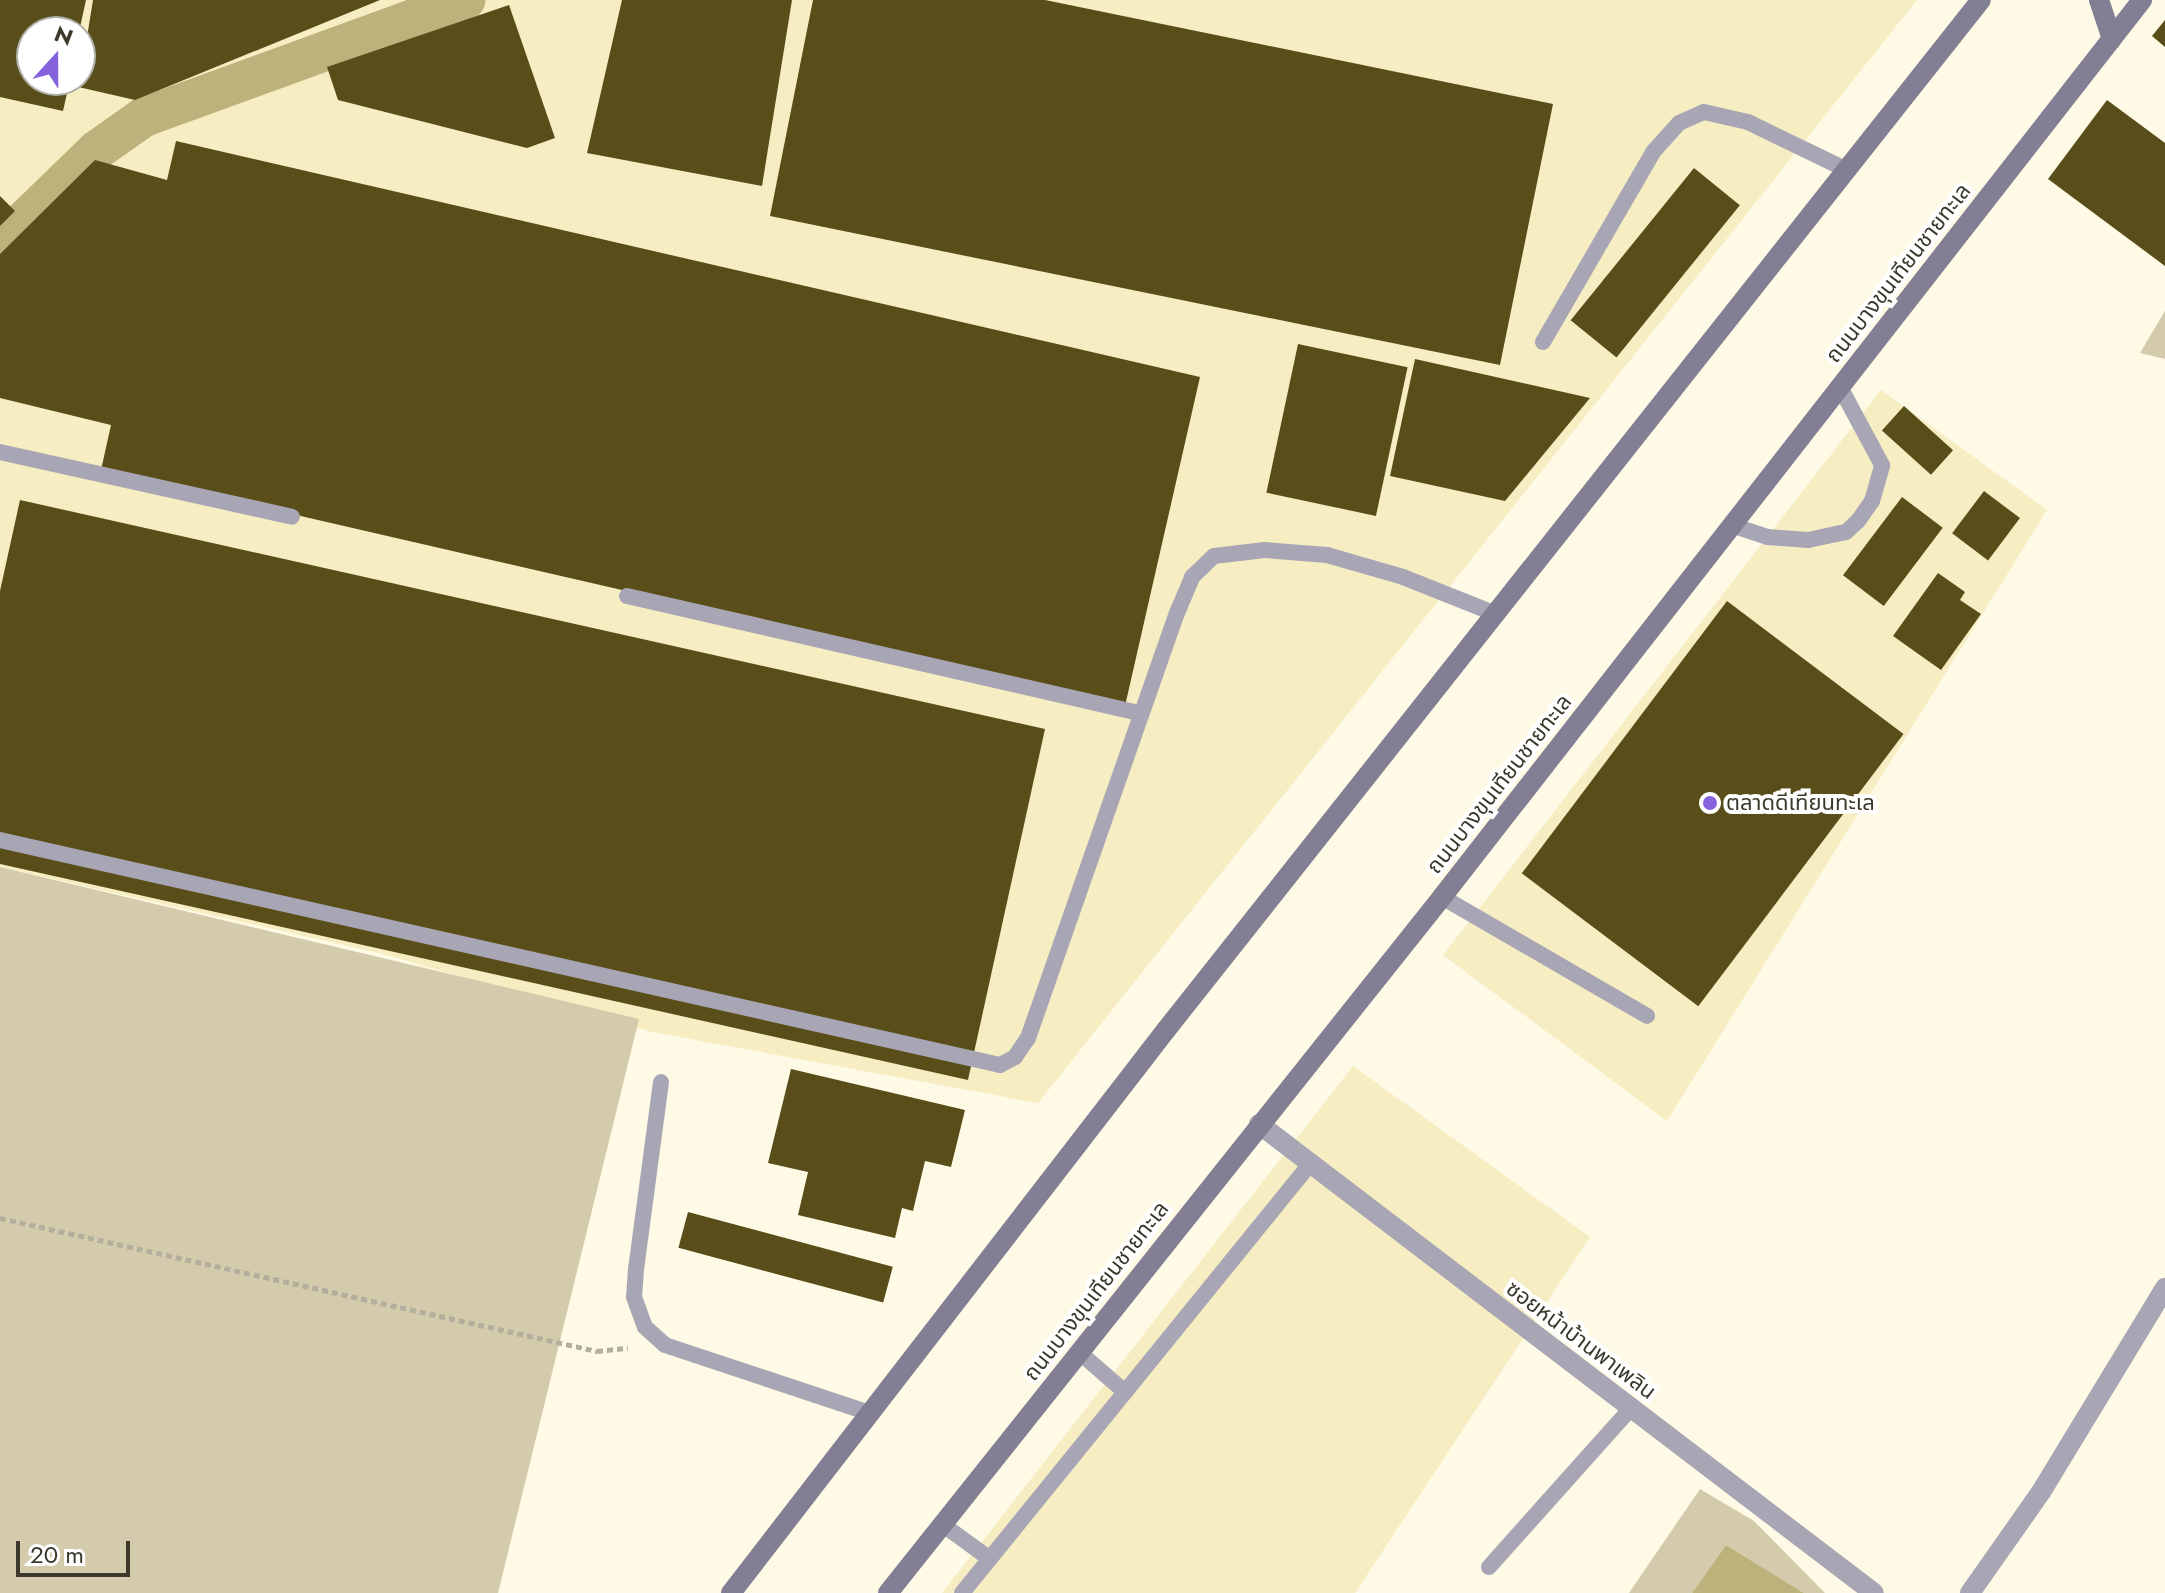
<!DOCTYPE html>
<html>
<head>
<meta charset="utf-8">
<style>
  body { margin:0 }
  #map { position:relative; width:2165px; height:1593px; overflow:hidden; background:#fefae5; font-family:Jost,"Noto Sans Thai",sans-serif }
  div>[style] { position:absolute }
  .built>* { inset:0; background:#f6edc3 }
  .green>* { inset:0; background:#d3cbab }
  .water>* { inset:0; background:#bdb17c }
  .canal>* { height:40px; margin:-20px; padding:0 20px; transform-origin:20px; border-radius:20px; background:#bdb17c }
  .building>* { inset:0; background:#594d19; transform-origin:0 0 }
  .path>* { height:5px; margin-top:-2.5px; transform-origin:0; background:repeating-linear-gradient(90deg,#b2af9d 0 6px,transparent 0 10px) }
  .lane>* { height:16px; margin:-8px; padding:0 8px; transform-origin:8px; border-radius:8px; background:#a8a6b4 }
  .street>* { height:20px; margin:-10px; padding:0 10px; transform-origin:10px; border-radius:10px; background:#a8a6b4 }
  .secondary>* { height:20px; margin:-10px; padding:0 10px; transform-origin:10px; border-radius:10px; background:#827e93 }
  .dots>* { width:22px; height:22px; translate:-50% -50%; box-sizing:border-box; border:4px solid #fff; border-radius:50% }
  span { translate:-50% -50%; white-space:nowrap; text-align:center; line-height:1.15; -webkit-text-stroke:8px #fff; paint-order:stroke }
  .street-label { font-size:22px; color:#3c392c }
  .poi-label { font-size:22px; color:#3c392c }
  .left { translate:0 -50%; text-align:left }
  .north { position:absolute; left:16px; top:16px; width:80px; height:80px; box-sizing:border-box; background:#fff; border:2px solid #b1b0ab; border-radius:50%; rotate:21deg; font-size:22px; font-weight:700; line-height:32px; text-align:center; color:#3c392c }
  .north::after { content:''; display:block; margin:auto; width:28px; height:36px; background:#8662dd; clip-path:polygon(50% 0,100% 100%,50% 72%,0 100%) }
  .scale { position:absolute; left:16px; top:1541px; width:114px; height:36px; box-sizing:border-box; border:4px solid #3c392c; border-top:0; padding-left:10px; font-size:24px; line-height:28px; white-space:nowrap; color:#3c392c; -webkit-text-stroke:6px #fff; paint-order:stroke }
</style>
</head>
<body>
<div id="map">
  <div class="built">
    <div style="clip-path:polygon(evenodd,0 0,1917px 0,1038px 1103px,652px 1032px,383px 954px,0 867px,0 0,32px 32px,80px 32px,80px 80px,32px 80px,32px 32px)"></div>
    <div style="clip-path:polygon(1881px 390px,2047px 510px,1667px 1121px,1443px 955px)"></div>
    <div style="clip-path:polygon(1353px 1066px,1590px 1237px,1355px 1593px,942px 1593px)"></div>
  </div>
  <div class="green">
    <div style="clip-path:polygon(2165px 311px,2165px 359px,2140px 353px)"></div>
    <div style="clip-path:polygon(0 867px,639px 1019px,498px 1593px,0 1593px)"></div>
    <div style="clip-path:polygon(1700px 1489px,1754px 1521px,1825px 1593px,1804px 1593px,1726px 1545px,1692px 1593px,1629px 1593px)"></div>
  </div>
  <div class="water">
    <div style="clip-path:polygon(1726px 1545px,1804px 1593px,1692px 1593px)"></div>
  </div>
  <div class="canal">
    <div style="left:0;top:244px;width:135px;rotate:-44.1deg"></div>
    <div style="left:97px;top:150px;width:57px;rotate:-35.1deg"></div>
    <div style="left:144px;top:117px;width:342px;rotate:-20deg"></div>
  </div>
  <div class="building">
    <div style="clip-path:polygon(0 0,86px 0,79px 32px,32px 32px,32px 80px,70px 80px,63px 111px,0 97px)"></div>
    <div style="clip-path:polygon(93px 0,380px 0,135px 100px,74px 86px,80px 80px)"></div>
    <div style="clip-path:polygon(622px 0,792px 0,762px 186px,587px 153px)"></div>
    <div style="clip-path:polygon(813px 0,1045px 0,1553px 104px,1500px 365px,770px 216px)"></div>
    <div style="clip-path:polygon(509px 5px,555px 138px,527px 148px,338px 100px,327px 67px)"></div>
    <div style="clip-path:polygon(2165px 20px,2165px 47px,2152px 36px)"></div>
    <div style="clip-path:polygon(2107px 100px,2165px 143px,2165px 266px,2048px 179px)"></div>
    <div style="clip-path:polygon(176px 141px,1200px 377px,1125px 706px,101px 470px,111px 425px,0 398px,0 254px,95px 160px,167px 180px)"></div>
    <div style="left:1694px;top:168px;width:59px;height:196px;rotate:39deg"></div>
    <div style="clip-path:polygon(0 196px,15px 211px,0 226px)"></div>
    <div style="left:1298px;top:344px;width:112px;height:152px;rotate:12deg"></div>
    <div style="clip-path:polygon(1415px 359px,1590px 398px,1505px 501px,1390px 476px)"></div>
    <div style="left:1904px;top:406px;width:66px;height:33px;rotate:42deg"></div>
    <div style="left:1984px;top:491px;width:45px;height:53px;rotate:37deg"></div>
    <div style="left:1902px;top:497px;width:51px;height:98px;rotate:37deg"></div>
    <div style="clip-path:polygon(20px 500px,1045px 729px,968px 1080px,0 864px,0 591px)"></div>
    <div style="clip-path:polygon(1938px 573px,1965px 592px,1960px 600px,1981px 614px,1941px 670px,1893px 636px)"></div>
    <div style="left:1727px;top:601px;width:221px;height:341px;rotate:37deg"></div>
    <div style="clip-path:polygon(791px 1069px,965px 1110px,951px 1167px,925px 1161px,913px 1211px,902px 1208px,895px 1238px,798px 1215px,808px 1172px,768px 1163px)"></div>
    <div style="left:688px;top:1212px;width:212px;height:37px;rotate:15deg"></div>
  </div>
  <div class="path">
    <div style="left:0;top:1218px;width:612px;rotate:12.56deg"></div>
    <div style="left:597px;top:1351px;width:31px;rotate:-6deg"></div>
  </div>
  <div class="lane">
    <div style="left:1543px;top:342px;width:220px;rotate:-59.9deg"></div>
    <div style="left:1653px;top:152px;width:39px;rotate:-48deg"></div>
    <div style="left:1679px;top:123px;width:27px;rotate:-24deg"></div>
    <div style="left:1704px;top:112px;width:45px;rotate:12.8deg"></div>
    <div style="left:1748px;top:122px;width:110px;rotate:25.9deg"></div>
    <div style="left:0;top:452px;width:299px;rotate:12.5deg"></div>
    <div style="left:1731px;top:525px;width:39px;rotate:18deg"></div>
    <div style="left:1768px;top:537px;width:40px;rotate:4.3deg"></div>
    <div style="left:1808px;top:540px;width:39px;rotate:-12deg"></div>
    <div style="left:1846px;top:532px;width:16px;rotate:-43deg"></div>
    <div style="left:1858px;top:521px;width:24px;rotate:-55deg"></div>
    <div style="left:1872px;top:501px;width:37px;rotate:-74deg"></div>
    <div style="left:1882px;top:465px;width:89px;rotate:-118.3deg"></div>
    <div style="left:627px;top:596px;width:525px;rotate:12.87deg"></div>
    <div style="left:0;top:840px;width:1025px;rotate:12.68deg"></div>
    <div style="left:1000px;top:1065px;width:17px;rotate:-28deg"></div>
    <div style="left:1015px;top:1057px;width:23px;rotate:-56deg"></div>
    <div style="left:1028px;top:1038px;width:450px;rotate:-70.7deg"></div>
    <div style="left:1177px;top:613px;width:39px;rotate:-67deg"></div>
    <div style="left:1192px;top:577px;width:30px;rotate:-44deg"></div>
    <div style="left:1214px;top:556px;width:51px;rotate:-6.7deg"></div>
    <div style="left:1265px;top:550px;width:62px;rotate:4.6deg"></div>
    <div style="left:1327px;top:555px;width:79px;rotate:16.1deg"></div>
    <div style="left:1403px;top:577px;width:100px;rotate:21.7deg"></div>
    <div style="left:1442px;top:897px;width:237px;rotate:30.1deg"></div>
    <div style="left:661px;top:1082px;width:189px;rotate:97.6deg"></div>
    <div style="left:636px;top:1269px;width:28px;rotate:94deg"></div>
    <div style="left:634px;top:1297px;width:32px;rotate:70deg"></div>
    <div style="left:645px;top:1327px;width:27px;rotate:42deg"></div>
    <div style="left:665px;top:1345px;width:216px;rotate:18.4deg"></div>
    <div style="left:1079px;top:1352px;width:61px;rotate:41deg"></div>
    <div style="left:942px;top:1524px;width:59px;rotate:36.1deg"></div>
    <div style="left:1489px;top:1567px;width:213px;rotate:-48.2deg"></div>
    <div style="left:962px;top:1593px;width:552px;rotate:-50.95deg"></div>
  </div>
  <div class="street">
    <div style="left:1259px;top:1124px;width:773px;rotate:37.33deg"></div>
    <div style="left:1970px;top:1593px;width:123px;rotate:-54.9deg"></div>
    <div style="left:2041px;top:1492px;width:239px;rotate:-58.7deg"></div>
  </div>
  <div class="secondary">
    <div style="left:2099px;top:0;width:41px;rotate:71.6deg"></div>
    <div style="left:731px;top:1593px;width:711px;rotate:-52.31deg"></div>
    <div style="left:1166px;top:1030px;width:1313px;rotate:-51.65deg"></div>
    <div style="left:888px;top:1593px;width:890px;rotate:-51.48deg"></div>
    <div style="left:1442px;top:897px;width:1138px;rotate:-52.03deg"></div>
  </div>
  <div class="dots">
    <div style="left:1710px;top:803px;background:#8662dd"></div>
  </div>
  <div class="street-label">
    <span style="left:1898px;top:273px;rotate:-52deg">ถนนบางขุนเทียนชายทะเล</span>
    <span style="left:1499px;top:784px;rotate:-52deg">ถนนบางขุนเทียนชายทะเล</span>
    <span style="left:1096px;top:1291px;rotate:-52deg">ถนนบางขุนเทียนชายทะเล</span>
    <span style="left:1581px;top:1340px;rotate:37deg">ซอยหน้าบ้านพาเพลิน</span>
  </div>
  <div class="poi-label">
    <span class="left" style="left:1726px;top:803px">ตลาดดีเทียนทะเล</span>
  </div>
  <div class="north">N</div>
  <div class="scale">20 m</div>
</div>
</body>
</html>
